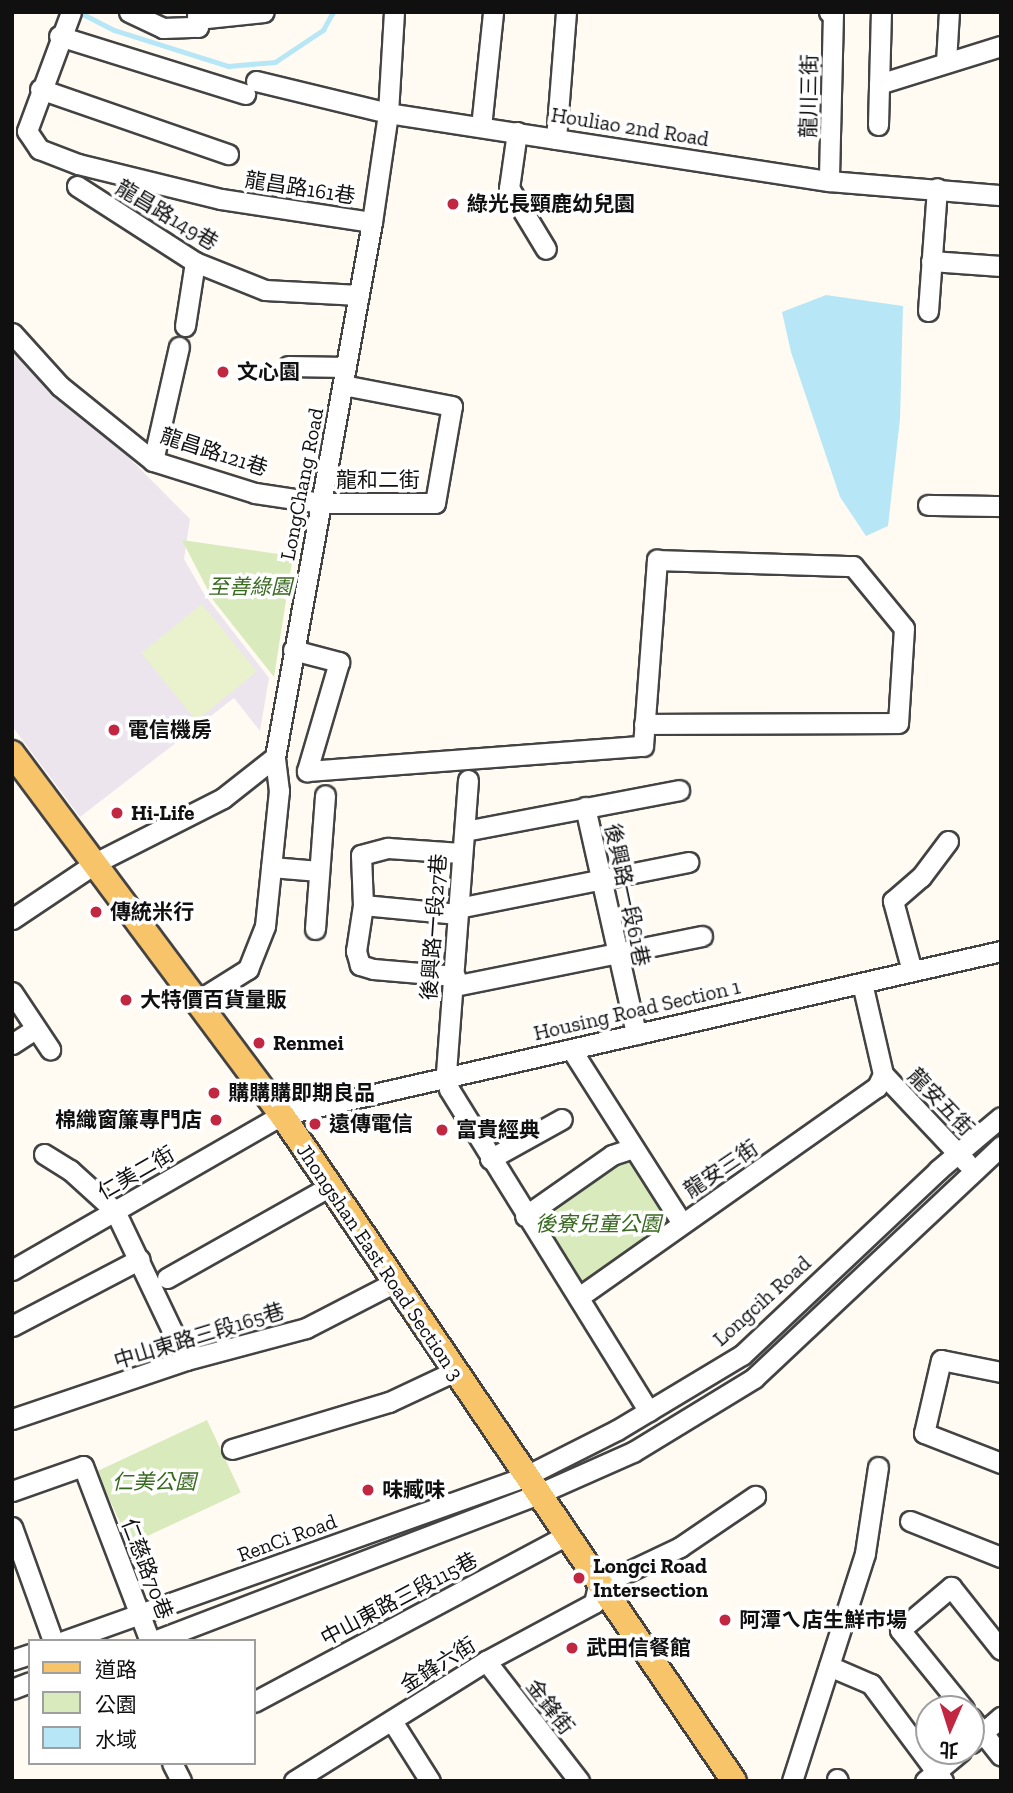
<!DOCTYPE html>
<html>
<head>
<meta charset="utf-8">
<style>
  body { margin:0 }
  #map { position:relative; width:1013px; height:1793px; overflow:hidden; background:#fffbf3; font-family:"Zilla Slab","Noto Sans TC",serif }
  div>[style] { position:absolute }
  .industrial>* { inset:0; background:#ece5ee }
  .green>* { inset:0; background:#d9eabc; transform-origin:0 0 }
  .pitch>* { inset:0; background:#e9f1cd; transform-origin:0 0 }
  .water>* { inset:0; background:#b7e7f6 }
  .stream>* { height:4.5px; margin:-2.25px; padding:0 2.25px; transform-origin:2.25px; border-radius:2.25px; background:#b7e7f6 }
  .roads { filter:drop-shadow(2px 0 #434343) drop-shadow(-2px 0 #434343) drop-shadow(0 2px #434343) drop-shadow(0 -2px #434343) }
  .minor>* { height:19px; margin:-9.5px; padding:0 9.5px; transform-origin:9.5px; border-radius:9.5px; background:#fff }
  .major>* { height:24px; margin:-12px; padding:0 12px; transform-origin:12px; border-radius:12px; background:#f8c46a }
  .dots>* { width:19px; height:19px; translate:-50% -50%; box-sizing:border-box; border:4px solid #fff; border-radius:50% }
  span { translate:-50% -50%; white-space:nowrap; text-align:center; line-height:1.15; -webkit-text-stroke:7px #fff; paint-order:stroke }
  .street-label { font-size:21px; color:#101010 }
  .poi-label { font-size:21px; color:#101010; font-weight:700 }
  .left { translate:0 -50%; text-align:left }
  .right { translate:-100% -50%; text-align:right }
  .park-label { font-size:21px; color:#37691f; font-style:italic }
  .frame { position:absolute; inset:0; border:14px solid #101010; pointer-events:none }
  .legend { position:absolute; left:28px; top:1639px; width:228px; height:126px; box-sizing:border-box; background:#fff; border:2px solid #9f9f9f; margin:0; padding:9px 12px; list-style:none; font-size:21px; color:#101010 }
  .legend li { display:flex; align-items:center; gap:14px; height:35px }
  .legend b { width:35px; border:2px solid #9f9f9f }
  .north { position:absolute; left:915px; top:1695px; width:70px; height:70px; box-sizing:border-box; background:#fff; border:2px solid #9f9f9f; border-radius:50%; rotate:183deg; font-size:19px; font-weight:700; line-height:28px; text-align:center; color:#101010 }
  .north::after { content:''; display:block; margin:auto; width:24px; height:32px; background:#c12741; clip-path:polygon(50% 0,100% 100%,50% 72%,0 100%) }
</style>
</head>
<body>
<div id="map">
  <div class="industrial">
    <div style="clip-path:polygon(12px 340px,190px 519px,184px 559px,204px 594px,269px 678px,260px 731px,234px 698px,80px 817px,12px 726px)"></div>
  </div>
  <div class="green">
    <div style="clip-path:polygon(182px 540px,293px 556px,274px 677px,213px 600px)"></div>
    <div style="clip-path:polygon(630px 1157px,673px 1222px,584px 1292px,533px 1210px,615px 1159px)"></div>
    <div style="left:207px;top:1420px;width:80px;height:122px;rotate:65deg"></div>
  </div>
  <div class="pitch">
    <div style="left:202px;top:604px;width:87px;height:78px;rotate:51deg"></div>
  </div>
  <div class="water">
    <div style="clip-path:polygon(826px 295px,903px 306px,900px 419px,888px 526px,866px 536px,840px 497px,791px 352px,782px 312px)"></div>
  </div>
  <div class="stream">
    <div style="left:79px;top:12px;width:39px;rotate:27deg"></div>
    <div style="left:114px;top:30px;width:120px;rotate:17.5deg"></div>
    <div style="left:228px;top:66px;width:47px;rotate:-4.9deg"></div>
    <div style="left:275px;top:62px;width:58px;rotate:-33.7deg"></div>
    <div style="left:323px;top:30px;width:21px;rotate:-61deg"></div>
    <div style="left:267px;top:1559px;width:14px;rotate:-54deg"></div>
  </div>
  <div class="roads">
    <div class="minor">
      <div style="left:71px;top:12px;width:127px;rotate:110.3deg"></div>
      <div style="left:27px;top:131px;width:22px;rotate:56deg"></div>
      <div style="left:39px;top:149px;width:42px;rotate:21deg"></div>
      <div style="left:78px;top:164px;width:147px;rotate:13.8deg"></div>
      <div style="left:221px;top:199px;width:153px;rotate:8.7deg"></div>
      <div style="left:129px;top:12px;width:38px;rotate:25deg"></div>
      <div style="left:163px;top:28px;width:35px;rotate:-2deg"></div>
      <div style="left:198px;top:27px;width:15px;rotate:-94deg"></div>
      <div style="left:829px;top:12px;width:4px;rotate:14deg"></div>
      <div style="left:833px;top:13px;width:168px;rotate:91.4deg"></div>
      <div style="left:197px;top:19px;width:67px;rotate:-6deg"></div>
      <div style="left:59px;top:36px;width:195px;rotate:17.3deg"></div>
      <div style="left:946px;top:62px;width:50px;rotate:-86.6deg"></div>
      <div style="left:256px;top:81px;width:136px;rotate:13.6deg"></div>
      <div style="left:388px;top:113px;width:446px;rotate:8.8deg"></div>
      <div style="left:829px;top:181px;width:173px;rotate:4.7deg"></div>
      <div style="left:879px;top:84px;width:128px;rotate:-17.3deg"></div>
      <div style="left:40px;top:89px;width:199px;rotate:19.1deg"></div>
      <div style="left:878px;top:125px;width:113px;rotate:-88.5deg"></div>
      <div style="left:481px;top:127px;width:116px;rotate:-84deg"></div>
      <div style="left:517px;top:132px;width:57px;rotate:98.1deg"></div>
      <div style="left:509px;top:188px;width:71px;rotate:58.8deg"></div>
      <div style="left:556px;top:139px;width:127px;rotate:-85.5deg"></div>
      <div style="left:77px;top:186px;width:140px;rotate:32.8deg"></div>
      <div style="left:195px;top:262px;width:75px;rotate:21.8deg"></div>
      <div style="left:265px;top:290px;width:94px;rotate:3deg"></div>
      <div style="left:931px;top:261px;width:70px;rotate:4.1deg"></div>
      <div style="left:928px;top:311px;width:123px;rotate:-85.8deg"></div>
      <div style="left:185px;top:326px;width:65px;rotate:-81.1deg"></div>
      <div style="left:12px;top:333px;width:72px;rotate:47.8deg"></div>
      <div style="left:60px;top:386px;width:119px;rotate:38.9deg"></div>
      <div style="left:153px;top:461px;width:107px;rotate:17.4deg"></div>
      <div style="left:255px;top:493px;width:68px;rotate:8.5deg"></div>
      <div style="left:322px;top:503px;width:113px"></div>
      <div style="left:435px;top:503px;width:98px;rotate:-80.1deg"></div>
      <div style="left:452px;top:406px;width:111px;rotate:-169.1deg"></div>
      <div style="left:288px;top:366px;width:58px;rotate:1deg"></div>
      <div style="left:153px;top:461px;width:117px;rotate:-77.2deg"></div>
      <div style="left:928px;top:505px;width:73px;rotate:0.8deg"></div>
      <div style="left:293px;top:650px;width:48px;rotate:14.6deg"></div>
      <div style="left:339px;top:662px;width:114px;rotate:106.4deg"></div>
      <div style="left:307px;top:771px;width:337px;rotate:-4.3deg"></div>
      <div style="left:643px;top:746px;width:187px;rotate:-85.7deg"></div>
      <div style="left:657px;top:560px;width:196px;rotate:1.8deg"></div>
      <div style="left:853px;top:566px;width:80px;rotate:50.6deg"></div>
      <div style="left:904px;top:628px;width:95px;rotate:93.6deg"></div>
      <div style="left:898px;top:723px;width:254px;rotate:179.8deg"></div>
      <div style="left:468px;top:780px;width:297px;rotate:94.3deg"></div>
      <div style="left:446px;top:1076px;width:13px;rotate:77deg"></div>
      <div style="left:449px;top:1089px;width:379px;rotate:58.2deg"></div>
      <div style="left:585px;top:807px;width:233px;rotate:77.3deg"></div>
      <div style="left:465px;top:831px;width:218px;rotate:-10.8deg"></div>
      <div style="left:271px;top:867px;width:48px;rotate:4.8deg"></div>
      <div style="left:363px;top:905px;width:95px;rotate:5.4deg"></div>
      <div style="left:458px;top:908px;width:235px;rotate:-11.3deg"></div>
      <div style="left:12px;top:919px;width:102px;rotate:-33.8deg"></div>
      <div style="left:97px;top:862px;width:141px;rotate:-26.9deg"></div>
      <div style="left:223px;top:798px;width:66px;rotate:-38.3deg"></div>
      <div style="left:275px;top:757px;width:544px;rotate:-79.72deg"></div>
      <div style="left:372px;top:222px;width:110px;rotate:-81.6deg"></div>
      <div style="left:388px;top:113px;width:101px;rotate:-86.6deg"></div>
      <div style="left:315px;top:929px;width:134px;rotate:-85.7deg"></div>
      <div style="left:912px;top:971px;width:73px;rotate:-105.2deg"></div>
      <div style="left:893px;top:901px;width:37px;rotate:-41deg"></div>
      <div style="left:921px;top:877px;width:45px;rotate:-53.1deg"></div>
      <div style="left:455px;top:976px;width:82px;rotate:-175.1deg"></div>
      <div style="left:373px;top:969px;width:14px;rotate:-163deg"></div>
      <div style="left:360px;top:965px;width:15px;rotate:-106deg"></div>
      <div style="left:356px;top:951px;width:47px;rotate:-81.3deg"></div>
      <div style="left:363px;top:905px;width:50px;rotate:-92.3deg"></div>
      <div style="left:361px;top:855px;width:28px;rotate:-15deg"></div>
      <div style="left:388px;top:848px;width:73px;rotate:3.9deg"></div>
      <div style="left:862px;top:983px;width:93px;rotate:77deg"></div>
      <div style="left:883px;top:1074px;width:122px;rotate:46.7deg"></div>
      <div style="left:454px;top:986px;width:253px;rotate:-11.4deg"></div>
      <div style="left:12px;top:992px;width:69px;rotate:56.3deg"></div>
      <div style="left:200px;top:999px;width:57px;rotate:-32deg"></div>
      <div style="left:248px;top:969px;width:46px;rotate:-68.4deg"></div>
      <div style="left:265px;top:926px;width:136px;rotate:-84.1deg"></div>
      <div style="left:279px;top:791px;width:34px;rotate:-97deg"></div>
      <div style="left:12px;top:1044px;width:27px;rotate:-33deg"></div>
      <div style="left:571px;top:1049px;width:206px;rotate:57.5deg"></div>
      <div style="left:44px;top:1154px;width:31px;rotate:32deg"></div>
      <div style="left:70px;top:1170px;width:61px;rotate:42.3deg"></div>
      <div style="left:115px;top:1211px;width:165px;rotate:64.5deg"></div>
      <div style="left:490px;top:1159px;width:82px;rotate:-29.1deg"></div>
      <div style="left:525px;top:1216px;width:106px;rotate:-35deg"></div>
      <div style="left:612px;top:1155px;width:20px;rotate:-18deg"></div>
      <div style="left:12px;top:1270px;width:311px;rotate:-29.9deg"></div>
      <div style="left:282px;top:1115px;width:737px;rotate:-12.85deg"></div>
      <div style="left:167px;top:1278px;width:187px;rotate:-29.4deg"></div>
      <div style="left:579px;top:1297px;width:365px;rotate:-35.2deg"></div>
      <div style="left:877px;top:1087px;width:14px;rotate:-65deg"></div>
      <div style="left:12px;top:1326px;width:144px;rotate:-27.6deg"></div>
      <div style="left:1001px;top:1372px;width:61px;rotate:-168.7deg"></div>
      <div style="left:941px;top:1360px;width:75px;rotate:103.1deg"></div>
      <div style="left:924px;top:1433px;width:83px;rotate:21.3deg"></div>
      <div style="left:12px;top:1419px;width:184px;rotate:-18.7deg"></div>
      <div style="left:186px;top:1360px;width:124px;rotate:-14.9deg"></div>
      <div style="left:306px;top:1328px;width:98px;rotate:-27.3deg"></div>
      <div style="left:232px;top:1449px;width:164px;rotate:-16.7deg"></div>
      <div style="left:389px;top:1402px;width:71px;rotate:-25.1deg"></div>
      <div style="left:12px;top:1491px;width:75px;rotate:-19.4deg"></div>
      <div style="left:83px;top:1466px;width:187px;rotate:69.1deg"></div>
      <div style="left:910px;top:1521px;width:98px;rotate:21.6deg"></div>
      <div style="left:12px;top:1527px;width:121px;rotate:70.2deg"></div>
      <div style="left:64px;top:1641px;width:488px;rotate:-19.6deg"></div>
      <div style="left:524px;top:1477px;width:104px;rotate:-26.8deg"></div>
      <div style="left:617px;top:1430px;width:146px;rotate:-31deg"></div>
      <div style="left:742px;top:1355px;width:270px;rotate:-43.3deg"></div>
      <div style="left:938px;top:1170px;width:82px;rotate:-40.1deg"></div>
      <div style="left:154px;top:1641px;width:411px;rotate:-20.9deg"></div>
      <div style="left:538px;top:1494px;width:104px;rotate:-23.9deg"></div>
      <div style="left:633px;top:1452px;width:142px;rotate:-31.4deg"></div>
      <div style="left:754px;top:1378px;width:339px;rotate:-43.2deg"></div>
      <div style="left:12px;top:1660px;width:19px;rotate:-18deg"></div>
      <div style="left:486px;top:1661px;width:152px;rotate:52.2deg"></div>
      <div style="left:829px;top:1666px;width:46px;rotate:23.2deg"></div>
      <div style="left:871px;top:1684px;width:121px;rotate:53.4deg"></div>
      <div style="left:12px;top:1689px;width:19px;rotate:-21deg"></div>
      <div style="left:254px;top:1702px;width:353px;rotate:-28.1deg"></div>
      <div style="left:964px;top:1709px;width:102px;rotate:-129deg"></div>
      <div style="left:900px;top:1630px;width:67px;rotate:-40.1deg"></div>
      <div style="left:951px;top:1587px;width:80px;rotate:51.6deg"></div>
      <div style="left:971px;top:1718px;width:48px;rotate:51.7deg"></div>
      <div style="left:392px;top:1721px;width:71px;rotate:57.7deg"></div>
      <div style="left:971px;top:1743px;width:40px;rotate:-41deg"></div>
      <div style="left:172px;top:1763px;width:20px;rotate:63deg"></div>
      <div style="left:837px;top:1779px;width:2px;rotate:63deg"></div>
      <div style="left:294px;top:1781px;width:226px;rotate:-32deg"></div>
      <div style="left:486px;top:1661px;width:123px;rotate:-28.2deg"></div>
      <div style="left:594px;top:1603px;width:17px;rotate:-77deg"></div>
      <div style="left:598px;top:1586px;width:91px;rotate:-25.4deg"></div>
      <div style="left:680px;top:1547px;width:91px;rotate:-34.2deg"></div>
      <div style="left:792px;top:1781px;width:239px;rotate:-72.2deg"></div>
      <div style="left:865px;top:1553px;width:87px;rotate:-81.4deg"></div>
      <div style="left:925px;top:1781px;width:47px;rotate:-39.8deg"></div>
    </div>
    <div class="major">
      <div style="left:12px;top:753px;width:452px;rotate:53.3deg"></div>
      <div style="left:282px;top:1115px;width:805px;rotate:55.84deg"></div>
    </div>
  </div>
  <div class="dots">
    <div style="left:453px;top:204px;background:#c12741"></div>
    <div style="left:223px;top:372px;background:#c12741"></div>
    <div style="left:114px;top:730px;background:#c12741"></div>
    <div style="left:117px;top:813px;background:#c12741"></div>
    <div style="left:96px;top:912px;background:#c12741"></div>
    <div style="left:126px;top:1000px;background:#c12741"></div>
    <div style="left:259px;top:1043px;background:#c12741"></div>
    <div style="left:214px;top:1093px;background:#c12741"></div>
    <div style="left:216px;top:1120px;background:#c12741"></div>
    <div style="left:315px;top:1124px;background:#c12741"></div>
    <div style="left:442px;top:1130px;background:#c12741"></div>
    <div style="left:368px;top:1490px;background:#c12741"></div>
    <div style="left:579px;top:1578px;background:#c12741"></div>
    <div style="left:725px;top:1620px;background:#c12741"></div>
    <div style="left:572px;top:1648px;background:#c12741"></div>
  </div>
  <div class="street-label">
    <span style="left:809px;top:96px;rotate:-89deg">龍川三街</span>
    <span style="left:630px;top:127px;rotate:9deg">Houliao 2nd Road</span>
    <span style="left:300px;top:188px;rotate:9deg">龍昌路161巷</span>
    <span style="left:167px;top:215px;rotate:31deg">龍昌路149巷</span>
    <span style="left:214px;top:452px;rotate:18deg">龍昌路121巷</span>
    <span style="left:378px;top:480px">龍和二街</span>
    <span style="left:302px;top:484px;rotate:-79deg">LongChang Road</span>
    <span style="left:627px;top:895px;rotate:78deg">後興路一段61巷</span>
    <span style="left:434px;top:927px;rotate:-86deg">後興路一段27巷</span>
    <span style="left:637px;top:1010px;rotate:-13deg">Housing Road Section 1</span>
    <span style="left:941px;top:1102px;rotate:46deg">龍安五街</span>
    <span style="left:721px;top:1169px;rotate:-34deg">龍安三街</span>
    <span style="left:136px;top:1173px;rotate:-30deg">仁美二街</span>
    <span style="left:380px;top:1262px;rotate:56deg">Jhongshan East Road Section 3</span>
    <span style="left:762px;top:1301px;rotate:-42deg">Longcih Road</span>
    <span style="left:199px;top:1336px;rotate:-17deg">中山東路三段165巷</span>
    <span style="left:287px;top:1538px;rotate:-20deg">RenCi Road</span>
    <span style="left:147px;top:1569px;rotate:69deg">仁慈路70巷</span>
    <span style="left:399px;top:1599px;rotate:-28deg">中山東路三段115巷</span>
    <span style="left:438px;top:1665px;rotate:-32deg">金鋒六街</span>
    <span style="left:550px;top:1707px;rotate:52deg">金鋒街</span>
  </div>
  <div class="poi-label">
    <span class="left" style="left:467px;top:204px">綠光長頸鹿幼兒園</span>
    <span class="left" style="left:237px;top:372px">文心園</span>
    <span class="left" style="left:128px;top:730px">電信機房</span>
    <span class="left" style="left:131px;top:813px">Hi-Life</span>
    <span class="left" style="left:110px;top:912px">傳統米行</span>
    <span class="left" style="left:140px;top:1000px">大特價百貨量販</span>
    <span class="left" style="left:273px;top:1043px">Renmei</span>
    <span class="left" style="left:228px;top:1093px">購購購即期良品</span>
    <span class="right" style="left:202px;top:1120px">棉織窗簾專門店</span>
    <span class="left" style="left:329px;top:1124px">遠傳電信</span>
    <span class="left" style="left:456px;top:1130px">富貴經典</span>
    <span class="left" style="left:382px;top:1490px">味臧味</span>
    <span class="left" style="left:593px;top:1578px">Longci Road<br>Intersection</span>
    <span class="left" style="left:739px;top:1620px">阿潭ㄟ店生鮮市場</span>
    <span class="left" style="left:586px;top:1648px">武田信餐館</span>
  </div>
  <div class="park-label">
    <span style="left:250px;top:587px">至善綠園</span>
    <span style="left:598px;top:1224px">後寮兒童公園</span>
    <span style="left:154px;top:1482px">仁美公園</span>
  </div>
  <div class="frame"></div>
  <ul class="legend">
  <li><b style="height:9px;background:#f8c46a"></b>道路</li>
  <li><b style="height:19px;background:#d9eabc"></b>公園</li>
  <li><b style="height:19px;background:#b7e7f6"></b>水域</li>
  </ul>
  <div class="north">北</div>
</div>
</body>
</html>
